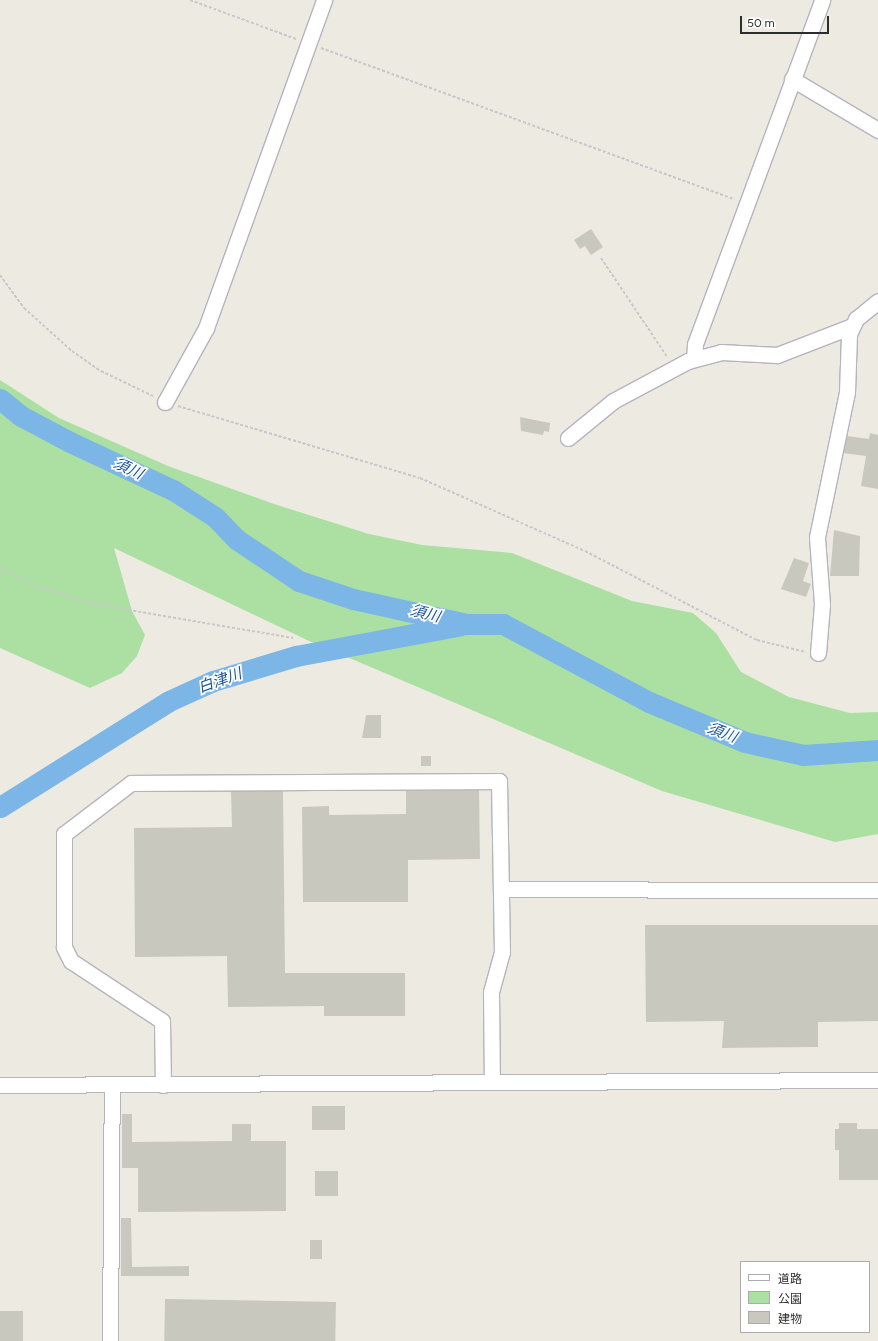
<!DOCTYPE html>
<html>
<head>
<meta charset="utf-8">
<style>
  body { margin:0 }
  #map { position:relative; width:878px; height:1341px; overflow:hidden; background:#edeae1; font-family:Figtree,"Noto Sans JP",sans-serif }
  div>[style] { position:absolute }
  .green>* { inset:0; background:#abe0a2 }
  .river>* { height:21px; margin:-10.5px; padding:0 10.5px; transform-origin:10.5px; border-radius:10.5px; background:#7cb6e7 }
  .building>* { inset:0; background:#c9c8bf; transform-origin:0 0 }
  .path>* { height:2px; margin-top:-1px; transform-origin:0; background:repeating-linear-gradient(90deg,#c8c8c8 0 3px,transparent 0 5px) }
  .roads { filter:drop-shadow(1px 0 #b4b4bf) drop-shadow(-1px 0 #b4b4bf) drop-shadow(0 1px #b4b4bf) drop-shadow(0 -1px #b4b4bf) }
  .minor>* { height:15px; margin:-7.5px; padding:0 7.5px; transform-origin:7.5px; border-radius:7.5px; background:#fff }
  span { translate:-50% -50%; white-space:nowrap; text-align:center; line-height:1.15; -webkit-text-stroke:3.5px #fff; paint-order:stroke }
  .water-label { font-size:15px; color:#175297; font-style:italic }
  .legend { position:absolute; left:740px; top:1261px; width:130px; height:72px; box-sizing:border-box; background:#fff; border:1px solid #ababab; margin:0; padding:5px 7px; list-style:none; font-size:12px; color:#2d2d2d }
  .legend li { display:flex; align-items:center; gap:8px; height:20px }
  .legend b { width:20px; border:1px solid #ababab }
  .scale { position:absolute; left:740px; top:16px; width:89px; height:18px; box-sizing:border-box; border:2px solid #2d2d2d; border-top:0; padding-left:5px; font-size:12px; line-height:14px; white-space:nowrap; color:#2d2d2d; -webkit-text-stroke:3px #fff; paint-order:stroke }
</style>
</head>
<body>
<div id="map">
  <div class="green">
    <div style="clip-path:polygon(0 380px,59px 418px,168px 466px,274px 504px,369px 534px,422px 545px,512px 553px,632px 601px,693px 613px,716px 633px,741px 672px,789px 697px,850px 713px,878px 712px,878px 834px,835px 842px,662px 791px,307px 640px,114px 548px,132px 611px,145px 635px,137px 656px,122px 673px,90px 688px,0 648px)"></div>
  </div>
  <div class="river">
    <div style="left:0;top:399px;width:27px;rotate:39deg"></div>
    <div style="left:21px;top:416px;width:55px;rotate:28deg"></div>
    <div style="left:70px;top:442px;width:114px;rotate:25deg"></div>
    <div style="left:173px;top:490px;width:50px;rotate:32.7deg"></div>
    <div style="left:215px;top:517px;width:30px;rotate:46deg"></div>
    <div style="left:236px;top:539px;width:76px;rotate:33.7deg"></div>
    <div style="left:299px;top:581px;width:57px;rotate:18.4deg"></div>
    <div style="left:353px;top:599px;width:117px;rotate:12.4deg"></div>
    <div style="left:467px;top:624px;width:36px"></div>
    <div style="left:503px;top:624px;width:166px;rotate:28.1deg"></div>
    <div style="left:649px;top:702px;width:104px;rotate:22.6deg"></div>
    <div style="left:745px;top:742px;width:59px;rotate:12.6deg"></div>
    <div style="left:803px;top:755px;width:75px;rotate:-3.8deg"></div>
    <div style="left:0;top:807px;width:199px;rotate:-32.1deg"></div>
    <div style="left:169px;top:701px;width:48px;rotate:-24.4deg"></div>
    <div style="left:213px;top:681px;width:87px;rotate:-16.8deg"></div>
    <div style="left:296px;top:656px;width:168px;rotate:-10.6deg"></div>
  </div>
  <div class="building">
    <div style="clip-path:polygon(591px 229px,603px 247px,591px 255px,585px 246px,580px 249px,574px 240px)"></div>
    <div style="clip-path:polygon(520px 417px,550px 423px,549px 432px,544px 431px,543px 435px,521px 431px)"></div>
    <div style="clip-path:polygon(870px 433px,878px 435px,878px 489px,861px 486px,866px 456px,843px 453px,847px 436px,869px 439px)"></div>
    <div style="clip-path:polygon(834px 530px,860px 536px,859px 576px,830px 576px)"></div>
    <div style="clip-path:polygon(794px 558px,809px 563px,803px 581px,811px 584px,806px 597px,781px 589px)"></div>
    <div style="clip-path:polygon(366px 715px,381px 715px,381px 738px,362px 738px)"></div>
    <div style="left:421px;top:756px;width:10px;height:10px"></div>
    <div style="clip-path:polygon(479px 790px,480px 859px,408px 860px,408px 902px,303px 902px,302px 807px,329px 806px,329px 815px,406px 814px,406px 791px)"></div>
    <div style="clip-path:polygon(231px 791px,283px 791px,285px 973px,405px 973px,405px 1016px,324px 1016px,324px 1006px,228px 1007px,227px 956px,135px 957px,134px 828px,232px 827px)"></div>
    <div style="clip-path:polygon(645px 925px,878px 925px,878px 1021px,818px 1022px,818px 1047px,722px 1048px,724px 1021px,646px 1022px)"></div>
    <div style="left:312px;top:1106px;width:33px;height:24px"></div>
    <div style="clip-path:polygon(122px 1114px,132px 1114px,132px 1142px,232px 1141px,232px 1124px,251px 1124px,251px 1141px,286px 1141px,286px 1211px,138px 1212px,138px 1168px,122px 1168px)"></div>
    <div style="clip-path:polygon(839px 1123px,857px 1123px,857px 1129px,878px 1129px,878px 1180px,839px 1180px,839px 1150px,835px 1150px,835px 1129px,839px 1129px)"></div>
    <div style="left:315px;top:1171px;width:23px;height:25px"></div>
    <div style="clip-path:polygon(121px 1218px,131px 1218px,132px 1267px,189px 1266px,189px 1276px,121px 1276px)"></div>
    <div style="left:310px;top:1240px;width:12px;height:19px"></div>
    <div style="left:165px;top:1299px;width:171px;height:42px;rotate:1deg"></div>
    <div style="left:0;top:1311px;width:23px;height:30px"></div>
  </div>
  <div class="path">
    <div style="left:190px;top:0;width:113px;rotate:20.2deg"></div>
    <div style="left:321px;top:48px;width:440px;rotate:20.1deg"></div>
    <div style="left:601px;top:258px;width:120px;rotate:56.2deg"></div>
    <div style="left:0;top:275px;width:41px;rotate:54deg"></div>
    <div style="left:24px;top:308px;width:64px;rotate:41.9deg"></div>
    <div style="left:72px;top:351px;width:35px;rotate:35deg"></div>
    <div style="left:101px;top:371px;width:58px;rotate:25.7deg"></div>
    <div style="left:178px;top:406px;width:252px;rotate:16.6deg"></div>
    <div style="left:420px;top:478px;width:180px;rotate:23.9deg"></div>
    <div style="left:585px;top:551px;width:194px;rotate:27.4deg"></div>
    <div style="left:757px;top:640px;width:50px;rotate:13.8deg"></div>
    <div style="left:0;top:569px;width:43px;rotate:24.8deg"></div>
    <div style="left:39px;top:587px;width:58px;rotate:17.2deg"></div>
    <div style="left:94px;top:604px;width:202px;rotate:9.7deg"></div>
  </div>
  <div class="roads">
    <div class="minor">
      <div style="left:792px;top:79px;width:100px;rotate:30.7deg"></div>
      <div style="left:694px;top:359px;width:15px;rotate:-86deg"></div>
      <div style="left:695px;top:344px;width:367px;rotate:-69.7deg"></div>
      <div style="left:165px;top:402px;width:85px;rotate:-61deg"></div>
      <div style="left:206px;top:328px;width:349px;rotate:-70.2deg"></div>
      <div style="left:568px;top:438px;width:58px;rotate:-39.4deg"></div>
      <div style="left:613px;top:401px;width:85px;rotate:-28.1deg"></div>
      <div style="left:688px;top:361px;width:34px;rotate:-15deg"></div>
      <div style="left:721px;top:352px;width:56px;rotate:3.1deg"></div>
      <div style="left:777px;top:355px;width:80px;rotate:-21.1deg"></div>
      <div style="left:818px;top:653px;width:49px;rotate:-85.3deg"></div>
      <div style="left:822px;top:604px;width:67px;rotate:-94.3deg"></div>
      <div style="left:817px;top:537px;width:148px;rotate:-78.3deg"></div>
      <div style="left:847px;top:392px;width:58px;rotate:-88deg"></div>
      <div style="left:849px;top:334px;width:17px;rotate:-65deg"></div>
      <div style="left:856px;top:319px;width:28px;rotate:-39deg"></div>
      <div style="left:502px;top:889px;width:376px;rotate:0.2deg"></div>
      <div style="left:0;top:1085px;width:878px;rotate:-0.33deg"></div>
      <div style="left:163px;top:1085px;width:64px;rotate:-90.9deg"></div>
      <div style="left:162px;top:1021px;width:109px;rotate:-146.6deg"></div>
      <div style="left:71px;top:961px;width:16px;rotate:-117deg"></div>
      <div style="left:64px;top:947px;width:113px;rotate:-90deg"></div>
      <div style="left:64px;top:834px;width:84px;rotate:-37.3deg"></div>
      <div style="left:131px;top:783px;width:368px;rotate:-0.3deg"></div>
      <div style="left:499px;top:781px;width:171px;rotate:89deg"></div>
      <div style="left:502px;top:952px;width:41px;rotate:105.4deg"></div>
      <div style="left:491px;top:992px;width:89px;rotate:89.4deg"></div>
      <div style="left:110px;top:1341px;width:256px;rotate:-89.6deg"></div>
    </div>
  </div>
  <div class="water-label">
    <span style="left:128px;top:469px;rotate:25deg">須川</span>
    <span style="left:425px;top:614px;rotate:14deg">須川</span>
    <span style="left:220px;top:681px;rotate:-20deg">白津川</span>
    <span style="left:722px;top:733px;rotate:21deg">須川</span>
  </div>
  <ul class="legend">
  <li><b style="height:5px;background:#fff"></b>道路</li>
  <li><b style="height:11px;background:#abe0a2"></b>公園</li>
  <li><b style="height:11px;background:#c9c8bf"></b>建物</li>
  </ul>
  <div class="scale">50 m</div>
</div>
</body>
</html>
